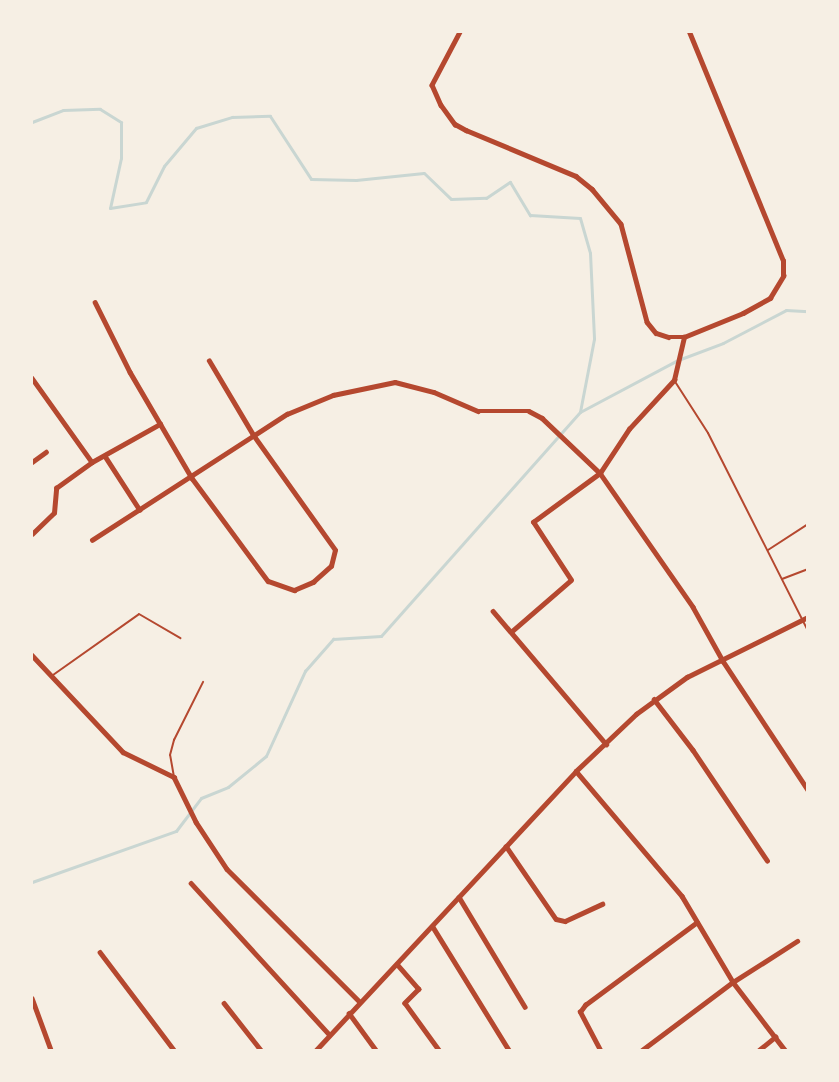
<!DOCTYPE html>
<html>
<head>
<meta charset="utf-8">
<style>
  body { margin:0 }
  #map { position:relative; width:839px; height:1082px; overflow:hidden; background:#f6efe4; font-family:Overpass,sans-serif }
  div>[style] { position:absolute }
  .stream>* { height:3px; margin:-1.5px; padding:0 1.5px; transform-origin:1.5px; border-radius:1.5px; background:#c9d6d2 }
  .service>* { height:2px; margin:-1px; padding:0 1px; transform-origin:1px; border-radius:1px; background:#b5482f }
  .minor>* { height:4.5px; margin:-2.25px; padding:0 2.25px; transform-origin:2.25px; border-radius:2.25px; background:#b5482f }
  span { translate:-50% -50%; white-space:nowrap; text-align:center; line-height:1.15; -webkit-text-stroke:6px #f6efe4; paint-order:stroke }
  .frame { position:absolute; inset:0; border:33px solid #f6efe4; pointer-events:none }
</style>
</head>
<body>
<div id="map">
  <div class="stream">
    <div style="left:32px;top:122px;width:33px;rotate:-21deg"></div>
    <div style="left:63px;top:110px;width:37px;rotate:-2deg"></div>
    <div style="left:100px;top:109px;width:25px;rotate:32deg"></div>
    <div style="left:121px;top:122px;width:36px;rotate:90deg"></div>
    <div style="left:121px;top:158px;width:51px;rotate:102.4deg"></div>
    <div style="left:110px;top:208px;width:36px;rotate:-9deg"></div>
    <div style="left:146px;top:202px;width:40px;rotate:-63.4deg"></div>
    <div style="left:164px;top:166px;width:50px;rotate:-49.9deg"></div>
    <div style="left:196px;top:128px;width:38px;rotate:-17deg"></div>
    <div style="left:232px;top:117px;width:38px;rotate:-2deg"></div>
    <div style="left:270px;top:116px;width:75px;rotate:56.9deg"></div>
    <div style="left:311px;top:179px;width:45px;rotate:1.3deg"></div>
    <div style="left:356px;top:180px;width:68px;rotate:-5.9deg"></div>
    <div style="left:424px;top:173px;width:37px;rotate:44deg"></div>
    <div style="left:451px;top:199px;width:35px;rotate:-2deg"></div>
    <div style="left:486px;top:198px;width:29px;rotate:-34deg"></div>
    <div style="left:510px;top:182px;width:39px;rotate:59deg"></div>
    <div style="left:530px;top:215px;width:50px;rotate:3.4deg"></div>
    <div style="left:580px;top:218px;width:36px;rotate:74deg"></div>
    <div style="left:590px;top:253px;width:86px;rotate:87.3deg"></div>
    <div style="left:594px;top:339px;width:74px;rotate:100.9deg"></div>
    <div style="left:32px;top:882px;width:153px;rotate:-19.5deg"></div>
    <div style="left:176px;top:831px;width:41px;rotate:-52.9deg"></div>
    <div style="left:201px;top:798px;width:29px;rotate:-22deg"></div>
    <div style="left:228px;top:787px;width:49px;rotate:-39.2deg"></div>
    <div style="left:266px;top:756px;width:94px;rotate:-65.4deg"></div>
    <div style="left:305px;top:671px;width:43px;rotate:-48.8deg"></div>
    <div style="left:333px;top:639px;width:48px;rotate:-3.6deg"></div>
    <div style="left:381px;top:636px;width:300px;rotate:-48.4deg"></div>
    <div style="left:580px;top:412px;width:111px;rotate:-28deg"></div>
    <div style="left:678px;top:360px;width:48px;rotate:-20.7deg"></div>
    <div style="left:723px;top:343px;width:71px;rotate:-27.6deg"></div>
    <div style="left:786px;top:310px;width:22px;rotate:3deg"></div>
  </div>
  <div class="service">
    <div style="left:674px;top:380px;width:63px;rotate:57.3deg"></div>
    <div style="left:708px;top:433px;width:222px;rotate:63.2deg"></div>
    <div style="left:768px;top:550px;width:48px;rotate:-33deg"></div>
    <div style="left:782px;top:579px;width:28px;rotate:-21deg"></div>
    <div style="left:53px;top:675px;width:105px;rotate:-35.3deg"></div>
    <div style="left:139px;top:614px;width:48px;rotate:30.3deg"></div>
    <div style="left:174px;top:777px;width:22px;rotate:-100deg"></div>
    <div style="left:170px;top:755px;width:16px;rotate:-75deg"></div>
    <div style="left:174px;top:740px;width:65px;rotate:-63.4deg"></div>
  </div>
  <div class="minor">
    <div style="left:460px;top:32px;width:60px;rotate:117.8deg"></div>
    <div style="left:432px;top:85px;width:22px;rotate:66deg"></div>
    <div style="left:441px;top:105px;width:24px;rotate:54deg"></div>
    <div style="left:455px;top:124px;width:13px;rotate:29deg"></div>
    <div style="left:466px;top:130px;width:119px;rotate:22.7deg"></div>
    <div style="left:576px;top:176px;width:21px;rotate:39deg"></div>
    <div style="left:592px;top:189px;width:45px;rotate:50.4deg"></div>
    <div style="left:621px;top:224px;width:101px;rotate:75.1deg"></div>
    <div style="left:647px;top:322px;width:14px;rotate:51deg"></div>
    <div style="left:656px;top:333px;width:13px;rotate:18deg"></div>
    <div style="left:668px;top:337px;width:16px"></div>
    <div style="left:684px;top:337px;width:64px;rotate:-22.1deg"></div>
    <div style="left:743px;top:313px;width:31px;rotate:-29deg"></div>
    <div style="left:770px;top:298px;width:26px;rotate:-59deg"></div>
    <div style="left:783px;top:276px;width:15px;rotate:-90deg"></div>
    <div style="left:783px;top:261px;width:248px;rotate:-112.3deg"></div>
    <div style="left:95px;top:302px;width:78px;rotate:63.4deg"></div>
    <div style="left:130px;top:372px;width:123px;rotate:59.7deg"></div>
    <div style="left:192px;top:478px;width:128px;rotate:53.6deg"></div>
    <div style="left:268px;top:581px;width:28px;rotate:19deg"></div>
    <div style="left:294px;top:590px;width:21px;rotate:-23deg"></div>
    <div style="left:313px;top:582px;width:24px;rotate:-42deg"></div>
    <div style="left:331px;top:566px;width:16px;rotate:-76deg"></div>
    <div style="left:335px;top:550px;width:141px;rotate:-125.5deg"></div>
    <div style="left:253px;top:435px;width:86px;rotate:-120.7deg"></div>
    <div style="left:32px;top:378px;width:103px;rotate:54.5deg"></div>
    <div style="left:105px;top:456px;width:64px;rotate:57.1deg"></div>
    <div style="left:32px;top:462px;width:17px;rotate:-36deg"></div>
    <div style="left:32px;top:534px;width:30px;rotate:-44deg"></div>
    <div style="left:54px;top:513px;width:25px;rotate:-85deg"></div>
    <div style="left:56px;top:488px;width:44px;rotate:-35.8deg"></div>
    <div style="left:92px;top:462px;width:78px;rotate:-29.2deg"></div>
    <div style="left:92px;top:540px;width:232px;rotate:-32.9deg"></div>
    <div style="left:287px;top:414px;width:50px;rotate:-22.4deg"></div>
    <div style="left:333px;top:395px;width:63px;rotate:-11.8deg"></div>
    <div style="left:395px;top:382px;width:40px;rotate:14.4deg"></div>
    <div style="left:434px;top:392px;width:48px;rotate:23.4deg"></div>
    <div style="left:478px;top:411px;width:51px"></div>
    <div style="left:529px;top:411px;width:15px;rotate:28deg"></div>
    <div style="left:542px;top:418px;width:80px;rotate:43.5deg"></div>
    <div style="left:600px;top:473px;width:53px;rotate:-56.6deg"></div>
    <div style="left:629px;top:429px;width:67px;rotate:-47.4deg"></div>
    <div style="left:674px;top:380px;width:44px;rotate:-76.9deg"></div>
    <div style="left:493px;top:611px;width:175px;rotate:49.6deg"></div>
    <div style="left:511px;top:632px;width:79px;rotate:-40.9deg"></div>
    <div style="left:571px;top:580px;width:69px;rotate:-123.2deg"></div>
    <div style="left:533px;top:522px;width:83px;rotate:-36.2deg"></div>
    <div style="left:600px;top:473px;width:163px;rotate:55.2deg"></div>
    <div style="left:693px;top:607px;width:62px;rotate:60.9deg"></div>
    <div style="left:723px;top:661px;width:154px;rotate:56.6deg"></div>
    <div style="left:32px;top:655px;width:133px;rotate:46.8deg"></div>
    <div style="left:123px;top:752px;width:57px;rotate:26.1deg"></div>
    <div style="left:174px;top:777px;width:50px;rotate:63.9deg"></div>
    <div style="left:196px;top:822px;width:56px;rotate:56.6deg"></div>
    <div style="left:227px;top:869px;width:187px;rotate:45deg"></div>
    <div style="left:654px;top:699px;width:64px;rotate:52.6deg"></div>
    <div style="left:693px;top:750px;width:133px;rotate:56.1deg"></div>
    <div style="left:576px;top:771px;width:164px;rotate:49.7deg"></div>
    <div style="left:682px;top:896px;width:100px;rotate:59.3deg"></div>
    <div style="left:733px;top:982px;width:86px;rotate:52.6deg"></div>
    <div style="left:506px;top:846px;width:88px;rotate:55.6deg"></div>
    <div style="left:556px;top:919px;width:9px;rotate:13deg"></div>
    <div style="left:565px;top:921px;width:41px;rotate:-24.7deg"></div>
    <div style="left:191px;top:883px;width:205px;rotate:47.6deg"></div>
    <div style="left:459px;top:897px;width:128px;rotate:59deg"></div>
    <div style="left:433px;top:927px;width:145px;rotate:58.3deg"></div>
    <div style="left:100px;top:952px;width:123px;rotate:52.9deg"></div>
    <div style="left:397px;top:964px;width:33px;rotate:49deg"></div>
    <div style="left:419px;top:989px;width:20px;rotate:135deg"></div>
    <div style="left:405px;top:1003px;width:58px;rotate:54.1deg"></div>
    <div style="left:32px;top:998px;width:55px;rotate:69.9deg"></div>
    <div style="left:224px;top:1003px;width:60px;rotate:51.8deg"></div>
    <div style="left:349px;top:1013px;width:46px;rotate:53.9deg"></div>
    <div style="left:316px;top:1050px;width:381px;rotate:-47deg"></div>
    <div style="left:576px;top:771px;width:83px;rotate:-43.5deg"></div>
    <div style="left:636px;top:714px;width:63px;rotate:-36deg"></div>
    <div style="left:687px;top:677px;width:135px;rotate:-26.4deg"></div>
    <div style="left:600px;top:1050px;width:43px;rotate:-117.8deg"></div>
    <div style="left:580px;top:1012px;width:9px;rotate:-54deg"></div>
    <div style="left:585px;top:1005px;width:139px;rotate:-36.5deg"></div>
    <div style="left:642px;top:1050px;width:114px;rotate:-36.8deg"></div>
    <div style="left:733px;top:982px;width:76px;rotate:-32.6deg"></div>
    <div style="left:759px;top:1050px;width:21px;rotate:-39deg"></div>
  </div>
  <div class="frame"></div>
</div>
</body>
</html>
